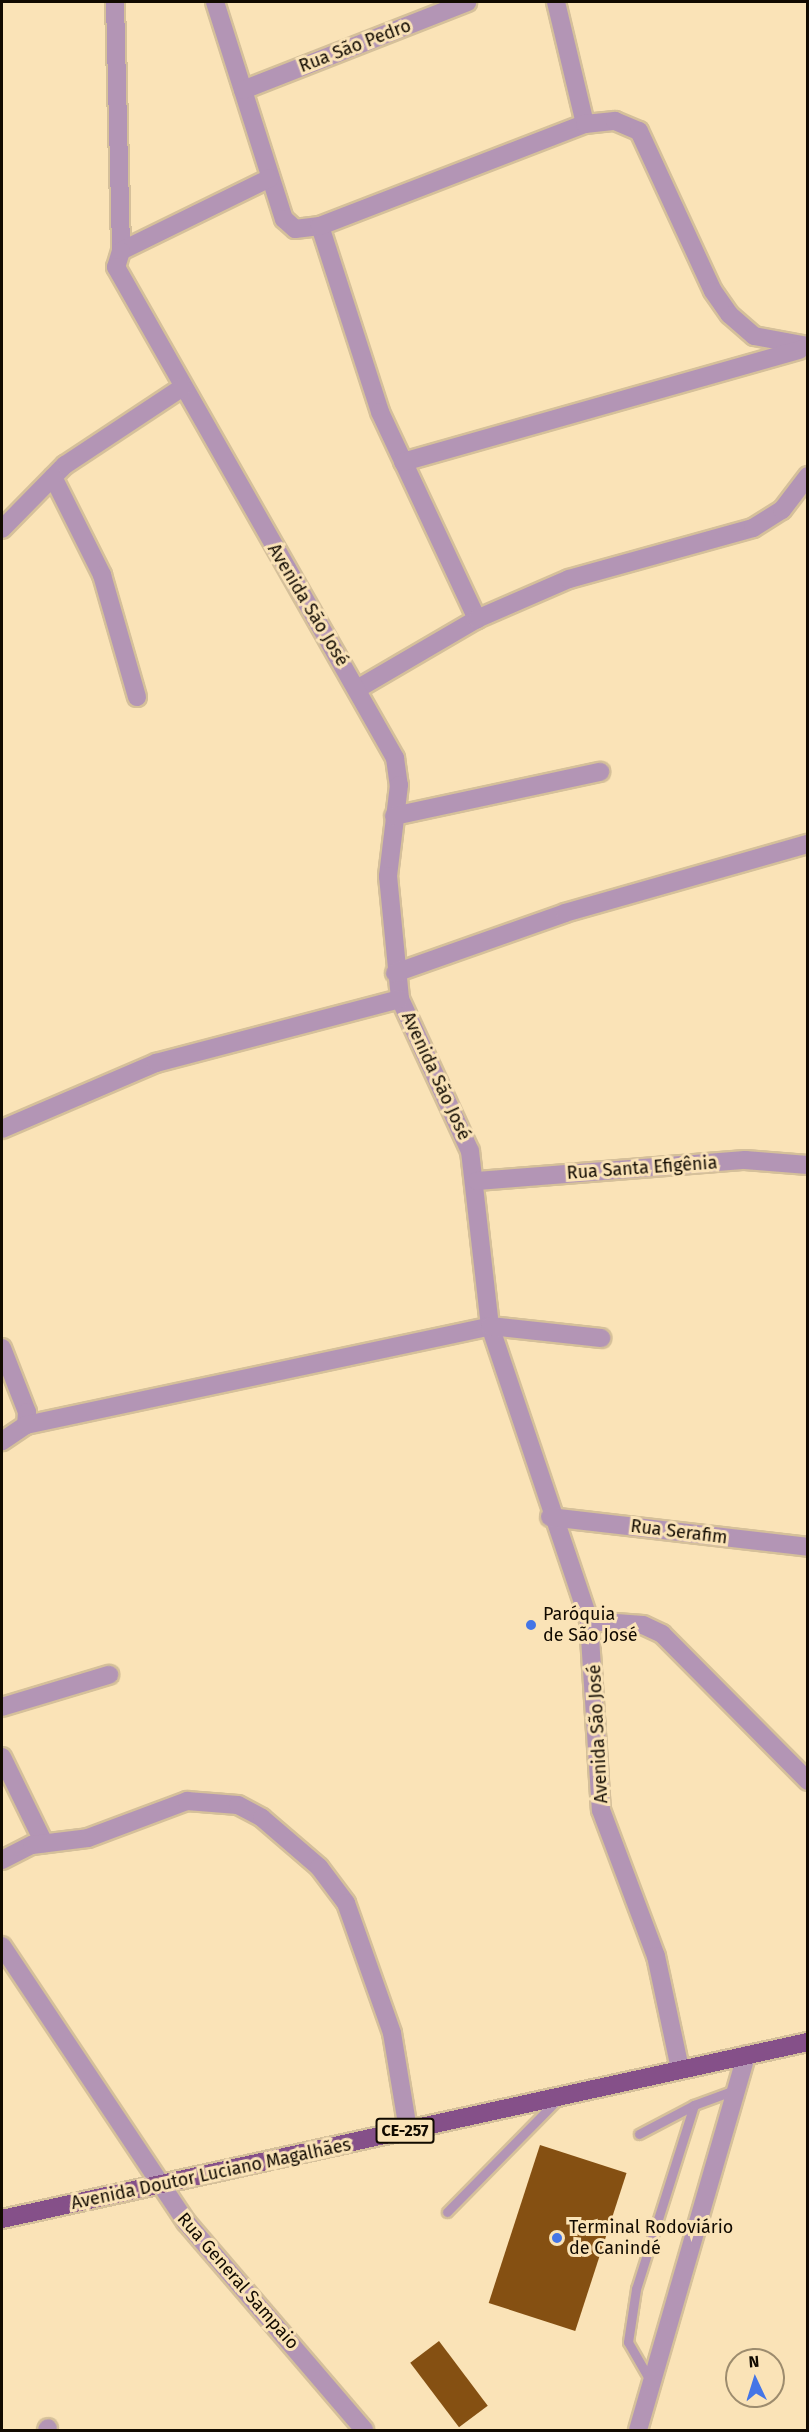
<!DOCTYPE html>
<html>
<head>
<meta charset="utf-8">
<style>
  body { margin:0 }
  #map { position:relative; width:809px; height:2432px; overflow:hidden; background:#fae3b7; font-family:"Fira Sans",sans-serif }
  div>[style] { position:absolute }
  .building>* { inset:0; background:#855012; transform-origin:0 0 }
  .roads { filter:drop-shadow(2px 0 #d5c09a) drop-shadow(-2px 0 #d5c09a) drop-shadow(0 2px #d5c09a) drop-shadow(0 -2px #d5c09a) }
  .service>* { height:9px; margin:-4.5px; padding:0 4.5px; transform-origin:4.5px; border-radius:4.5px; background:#b395b5 }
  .minor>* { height:18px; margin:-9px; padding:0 9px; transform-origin:9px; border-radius:9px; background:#b395b5 }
  .tertiary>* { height:18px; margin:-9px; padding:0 9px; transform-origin:9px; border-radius:9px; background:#b395b5 }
  .primary>* { height:18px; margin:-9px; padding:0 9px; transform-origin:9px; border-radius:9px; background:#855089 }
  .dots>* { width:16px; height:16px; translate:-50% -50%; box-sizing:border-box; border:3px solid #fae3b7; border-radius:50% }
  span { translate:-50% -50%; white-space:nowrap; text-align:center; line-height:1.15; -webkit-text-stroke:6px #fae3b7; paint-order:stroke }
  .shield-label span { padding:2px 4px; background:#fae3b7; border:2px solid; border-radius:4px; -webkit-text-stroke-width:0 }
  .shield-label { font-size:16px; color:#110a00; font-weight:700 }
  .street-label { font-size:18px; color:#110a00 }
  .poi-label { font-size:18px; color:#110a00 }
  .left { translate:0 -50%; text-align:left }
  .frame { position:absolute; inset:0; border:3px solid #110a00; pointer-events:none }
  .north { position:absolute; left:725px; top:2348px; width:60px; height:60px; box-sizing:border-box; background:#fae3b7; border:2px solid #9d8c6e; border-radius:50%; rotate:356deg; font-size:16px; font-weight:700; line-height:24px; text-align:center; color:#110a00 }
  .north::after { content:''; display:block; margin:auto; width:21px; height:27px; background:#4475e6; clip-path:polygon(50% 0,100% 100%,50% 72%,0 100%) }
</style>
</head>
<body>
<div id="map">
  <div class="building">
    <div style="left:540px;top:2145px;width:91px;height:166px;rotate:18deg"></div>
    <div style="left:439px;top:2341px;width:81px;height:36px;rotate:53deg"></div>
  </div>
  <div class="roads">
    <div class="service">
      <div style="left:639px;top:2134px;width:62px;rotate:-27.8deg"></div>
      <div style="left:447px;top:2212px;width:158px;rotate:-45.5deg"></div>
      <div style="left:651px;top:2382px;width:46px;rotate:-119.9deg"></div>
      <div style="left:628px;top:2342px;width:54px;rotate:-81.4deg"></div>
      <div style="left:636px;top:2289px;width:193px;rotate:-72.5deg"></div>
      <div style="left:694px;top:2105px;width:44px;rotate:-20.1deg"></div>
    </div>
    <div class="minor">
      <div style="left:115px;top:2px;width:249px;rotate:88.6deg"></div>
      <div style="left:215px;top:2px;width:228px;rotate:72.4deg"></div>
      <div style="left:284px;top:219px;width:15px;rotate:42deg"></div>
      <div style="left:295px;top:229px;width:25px;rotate:-7deg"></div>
      <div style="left:320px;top:226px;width:195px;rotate:72.1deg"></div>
      <div style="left:380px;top:412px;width:229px;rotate:64.9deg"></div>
      <div style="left:477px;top:619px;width:137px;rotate:149.7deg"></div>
      <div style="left:556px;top:2px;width:125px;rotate:76.6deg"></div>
      <div style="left:243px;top:90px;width:241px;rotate:-21.4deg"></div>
      <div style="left:270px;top:178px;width:166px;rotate:153.9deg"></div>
      <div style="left:121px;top:251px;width:17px;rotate:107deg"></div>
      <div style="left:116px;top:267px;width:565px;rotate:60.39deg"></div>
      <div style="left:395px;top:758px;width:27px;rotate:82deg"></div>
      <div style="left:399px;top:785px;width:92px;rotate:96.9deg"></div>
      <div style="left:388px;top:876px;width:124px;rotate:84.4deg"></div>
      <div style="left:400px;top:999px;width:167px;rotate:65.3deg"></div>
      <div style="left:470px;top:1151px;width:176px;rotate:83.5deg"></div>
      <div style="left:490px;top:1326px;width:311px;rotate:71.4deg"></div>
      <div style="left:589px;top:1621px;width:189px;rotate:86.4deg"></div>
      <div style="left:601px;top:1810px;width:156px;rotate:69.4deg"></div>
      <div style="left:656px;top:1956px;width:116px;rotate:78deg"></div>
      <div style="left:320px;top:226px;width:284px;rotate:-21.1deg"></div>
      <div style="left:585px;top:124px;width:30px;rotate:-6deg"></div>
      <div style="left:615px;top:121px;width:26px;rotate:23deg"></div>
      <div style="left:639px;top:131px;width:176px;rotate:65.2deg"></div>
      <div style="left:713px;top:291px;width:29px;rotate:55deg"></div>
      <div style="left:730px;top:315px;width:32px;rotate:41deg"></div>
      <div style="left:754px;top:336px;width:55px;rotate:10.5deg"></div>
      <div style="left:403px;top:462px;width:412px;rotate:-15.8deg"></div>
      <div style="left:53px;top:477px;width:110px;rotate:63.4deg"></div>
      <div style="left:102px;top:575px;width:127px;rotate:74deg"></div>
      <div style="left:2px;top:529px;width:90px;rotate:-45.5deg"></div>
      <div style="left:65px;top:465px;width:141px;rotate:-33.5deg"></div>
      <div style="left:477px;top:619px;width:100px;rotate:-23.5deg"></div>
      <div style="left:569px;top:579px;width:191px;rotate:-15.5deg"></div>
      <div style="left:753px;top:528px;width:34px;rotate:-32deg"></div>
      <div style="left:782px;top:510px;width:43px;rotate:-52.6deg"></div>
      <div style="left:394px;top:816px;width:211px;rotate:-12.1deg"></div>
      <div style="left:395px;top:973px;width:180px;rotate:-19.4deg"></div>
      <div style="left:565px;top:913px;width:253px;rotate:-15.9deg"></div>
      <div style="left:2px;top:1129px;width:168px;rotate:-23.2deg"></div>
      <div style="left:156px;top:1063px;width:252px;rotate:-14.7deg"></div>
      <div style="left:477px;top:1181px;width:269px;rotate:-4.5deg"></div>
      <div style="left:745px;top:1160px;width:63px;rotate:4.5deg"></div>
      <div style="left:2px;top:1348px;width:69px;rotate:68.7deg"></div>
      <div style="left:27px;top:1412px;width:13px;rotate:94deg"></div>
      <div style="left:26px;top:1425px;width:29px;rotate:146deg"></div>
      <div style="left:26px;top:1425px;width:474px;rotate:-12deg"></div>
      <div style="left:490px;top:1326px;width:112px;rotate:6.2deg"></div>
      <div style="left:550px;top:1517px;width:260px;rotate:6.6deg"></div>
      <div style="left:589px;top:1621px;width:54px;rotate:4.2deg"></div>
      <div style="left:643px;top:1625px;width:21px;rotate:25deg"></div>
      <div style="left:662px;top:1634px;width:207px;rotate:45.2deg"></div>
      <div style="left:2px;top:1707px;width:112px;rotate:-16.7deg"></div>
      <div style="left:2px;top:1757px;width:96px;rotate:64deg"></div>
      <div style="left:2px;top:1860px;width:34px;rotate:-27deg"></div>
      <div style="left:32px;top:1845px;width:56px;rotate:-7.1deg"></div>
      <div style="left:88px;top:1838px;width:106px;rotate:-20.5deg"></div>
      <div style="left:187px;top:1801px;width:51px;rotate:4.5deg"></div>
      <div style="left:238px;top:1805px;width:27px;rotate:28deg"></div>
      <div style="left:262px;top:1818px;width:75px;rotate:40.7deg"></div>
      <div style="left:319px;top:1867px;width:45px;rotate:53.1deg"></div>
      <div style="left:346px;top:1903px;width:138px;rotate:70.5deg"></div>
      <div style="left:392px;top:2033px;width:98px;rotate:80.6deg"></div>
      <div style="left:2px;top:1946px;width:332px;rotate:56.3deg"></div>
      <div style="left:186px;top:2222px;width:274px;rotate:49.4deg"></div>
      <div style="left:47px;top:2430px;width:2px;rotate:-63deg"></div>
    </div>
    <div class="tertiary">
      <div style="left:638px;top:2430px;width:390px;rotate:-73.9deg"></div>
    </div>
    <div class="primary">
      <div style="left:2px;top:2219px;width:825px;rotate:-12.39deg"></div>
    </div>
  </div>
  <div class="dots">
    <div style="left:531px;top:1625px;background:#4475e6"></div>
    <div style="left:557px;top:2238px;background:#4475e6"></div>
  </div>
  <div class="shield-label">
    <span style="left:405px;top:2131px">CE-257</span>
  </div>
  <div class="street-label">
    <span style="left:355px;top:46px;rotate:-21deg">Rua São Pedro</span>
    <span style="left:308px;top:605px;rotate:59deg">Avenida São José</span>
    <span style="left:436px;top:1076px;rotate:65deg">Avenida São José</span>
    <span style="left:642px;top:1168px;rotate:-4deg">Rua Santa Efigênia</span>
    <span style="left:679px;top:1532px;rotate:7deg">Rua Serafim</span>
    <span style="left:598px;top:1734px;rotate:-93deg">Avenida São José</span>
    <span style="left:211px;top:2174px;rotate:-12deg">Avenida Doutor Luciano Magalhães</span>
    <span style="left:238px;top:2281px;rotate:49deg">Rua General Sampaio</span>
  </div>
  <div class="poi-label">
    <span class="left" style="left:543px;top:1625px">Paróquia<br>de São José</span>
    <span class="left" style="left:569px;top:2238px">Terminal Rodoviário<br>de Canindé</span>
  </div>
  <div class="frame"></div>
  <div class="north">N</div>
</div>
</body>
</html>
